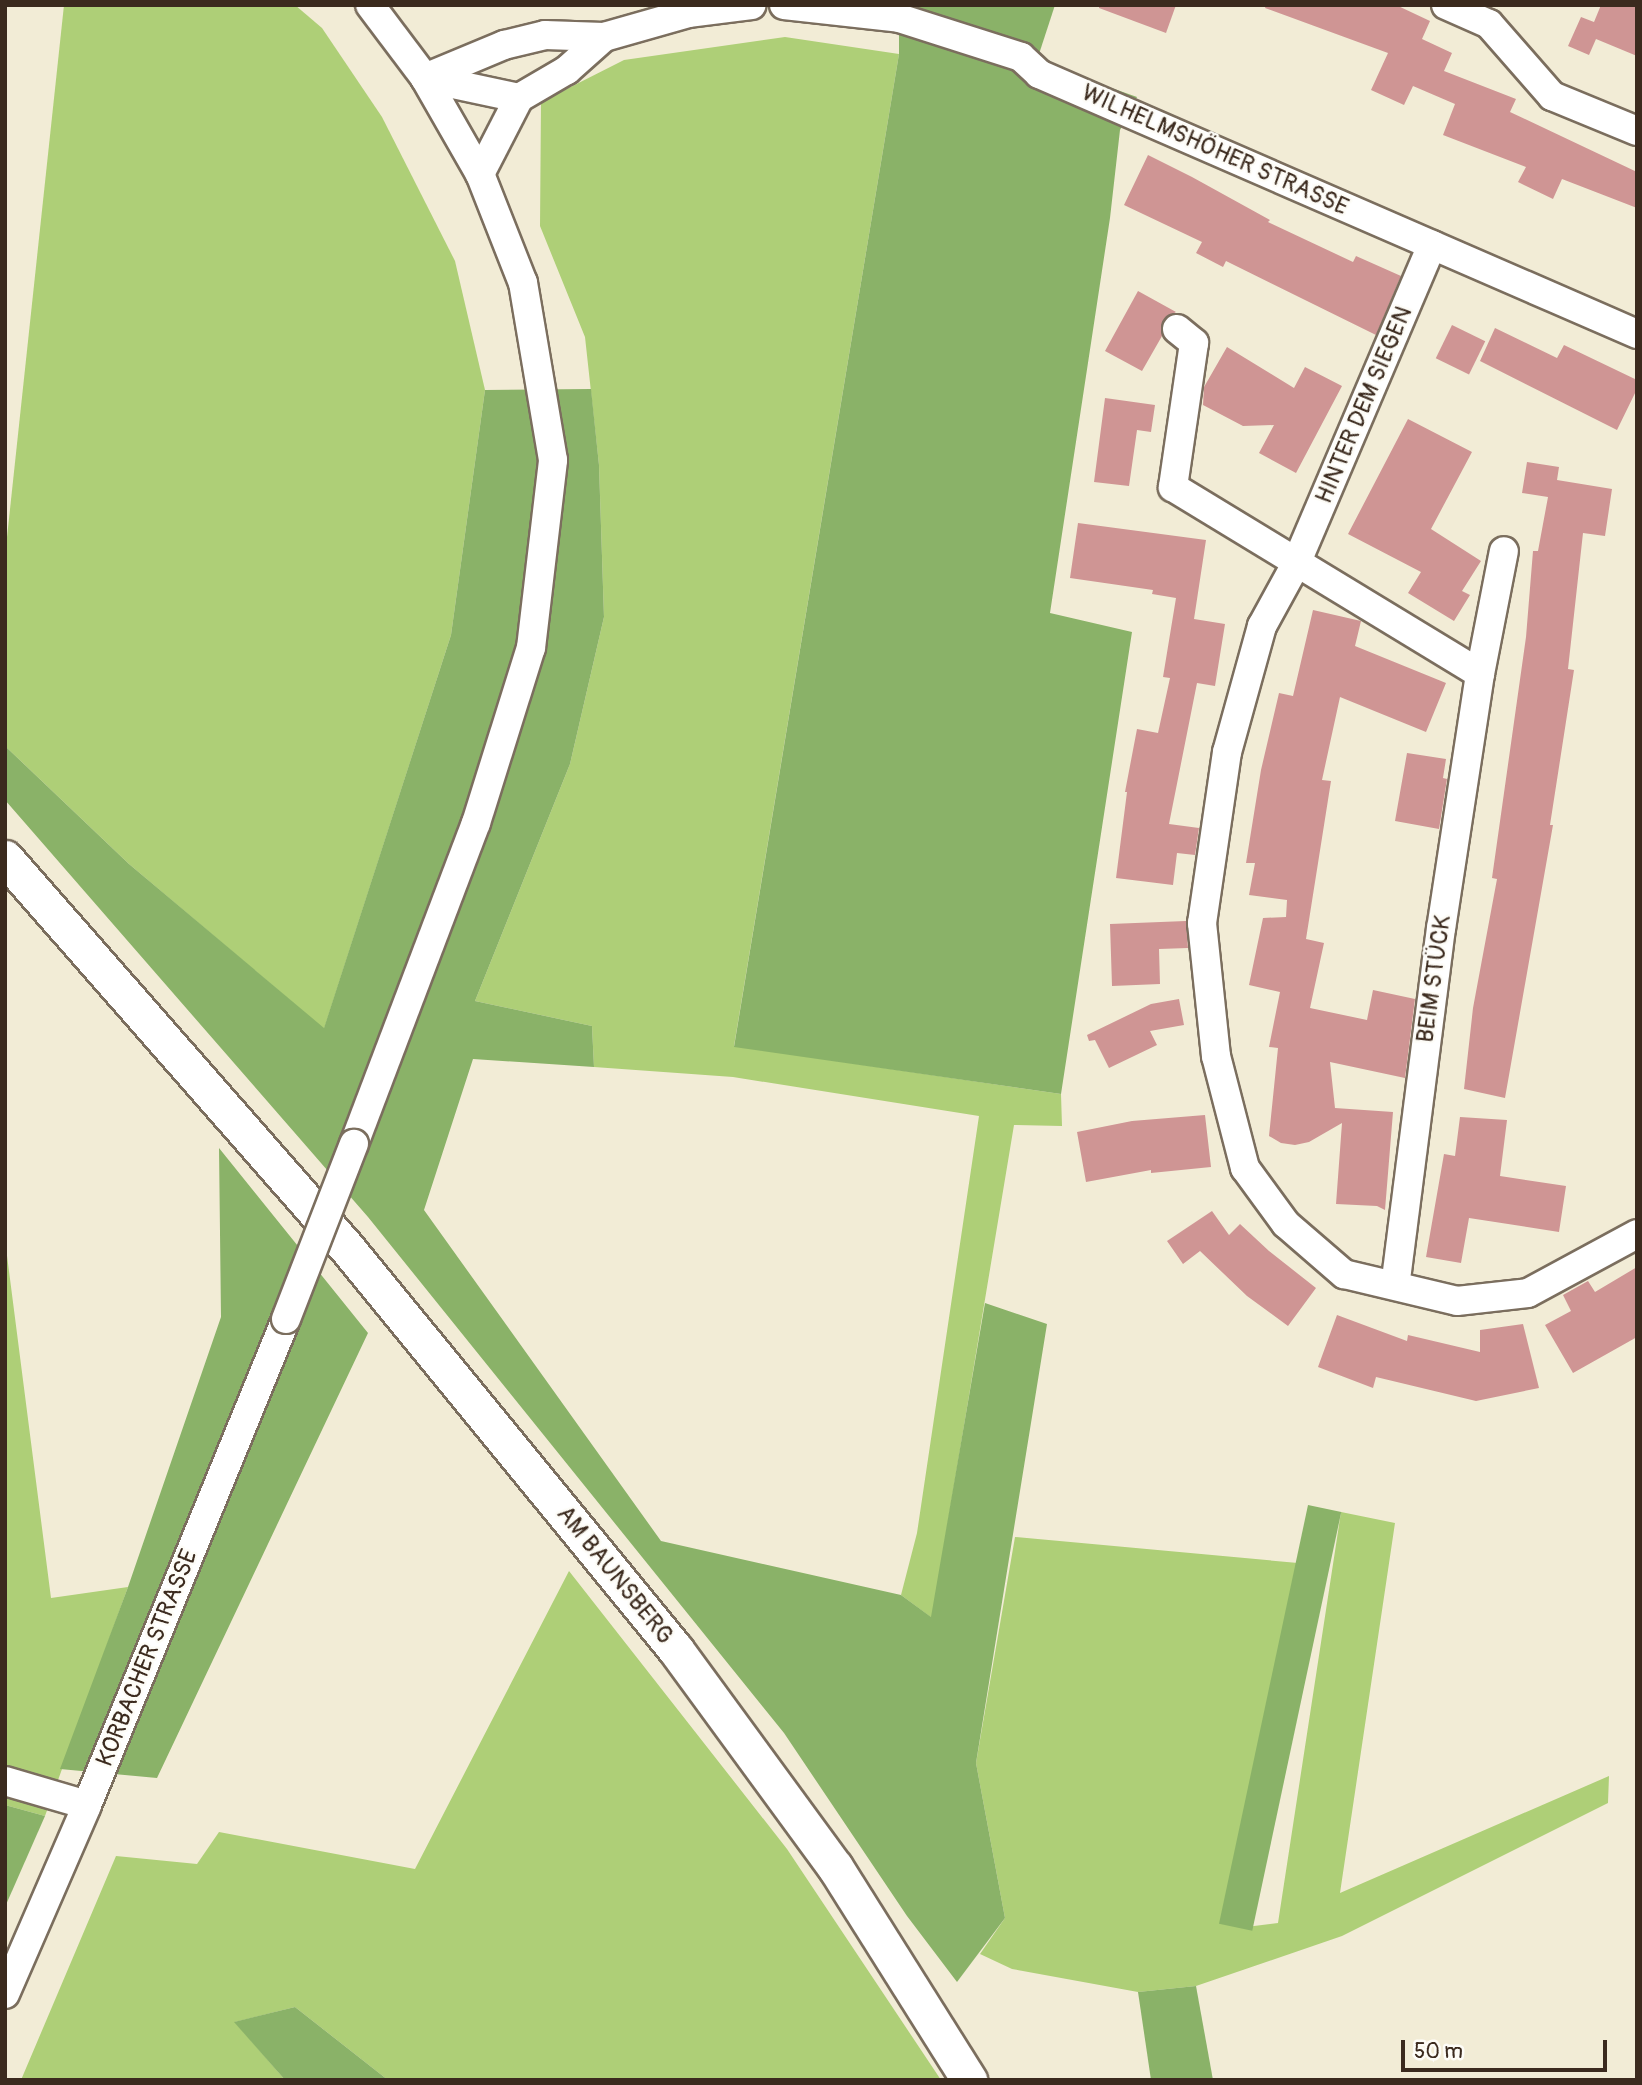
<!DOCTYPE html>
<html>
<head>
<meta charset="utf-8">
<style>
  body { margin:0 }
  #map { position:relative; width:1642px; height:2085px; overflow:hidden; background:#f2ecd6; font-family:Pangolin,sans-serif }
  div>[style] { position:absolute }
  .green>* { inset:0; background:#aecf77 }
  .forest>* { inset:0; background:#8ab268; transform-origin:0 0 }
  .building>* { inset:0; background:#cf9594; transform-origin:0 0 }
  .roads { filter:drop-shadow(2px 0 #7b6e5e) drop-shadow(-2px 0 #7b6e5e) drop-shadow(0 2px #7b6e5e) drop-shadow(0 -2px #7b6e5e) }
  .minor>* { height:28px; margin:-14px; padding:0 14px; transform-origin:14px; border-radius:14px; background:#fff }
  .major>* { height:35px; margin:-17.5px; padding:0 17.5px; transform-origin:17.5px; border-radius:17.5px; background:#fff }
  .bridges { filter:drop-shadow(2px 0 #7b6e5e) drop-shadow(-2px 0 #7b6e5e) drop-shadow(0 2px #7b6e5e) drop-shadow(0 -2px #7b6e5e) }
  .minor-bridge>* { height:28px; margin:-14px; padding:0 14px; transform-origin:14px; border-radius:14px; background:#fff }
  span { translate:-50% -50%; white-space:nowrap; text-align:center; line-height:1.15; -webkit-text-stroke:5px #fdfcf7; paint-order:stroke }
  .street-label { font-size:24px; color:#3b2a1e }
  .frame { position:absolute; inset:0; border:7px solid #3b2a1e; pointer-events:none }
  .scale { position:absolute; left:1401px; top:2040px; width:206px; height:32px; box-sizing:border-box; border:4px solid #3b2a1e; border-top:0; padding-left:9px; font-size:21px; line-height:24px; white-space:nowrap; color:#3b2a1e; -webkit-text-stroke:5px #fdfcf7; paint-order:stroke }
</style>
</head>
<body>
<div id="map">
  <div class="green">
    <div style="clip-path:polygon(64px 5px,295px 5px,322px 28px,382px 117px,455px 261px,485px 390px,451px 635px,324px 1029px,129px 864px,5px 746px,5px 556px)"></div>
    <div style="clip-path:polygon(785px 37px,899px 54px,734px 1046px,1061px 1094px,1062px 1126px,1014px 1125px,932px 1618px,901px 1595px,917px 1533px,979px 1116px,733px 1077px,594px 1067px,592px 1026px,475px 1001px,570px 764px,604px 617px,599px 465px,585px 337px,540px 226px,541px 102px,624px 60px)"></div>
    <div style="clip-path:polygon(5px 1240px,51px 1598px,128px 1587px,45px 1816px,5px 1805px)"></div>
    <div style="clip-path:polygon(1341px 1512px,1395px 1523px,1340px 1893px,1609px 1776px,1608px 1803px,1342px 1936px,1196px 1986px,1138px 1992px,1012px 1969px,980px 1954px,1005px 1918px,976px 1763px,1015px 1537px,1298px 1563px,1246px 1927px,1278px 1923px)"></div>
    <div style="clip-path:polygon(569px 1571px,787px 1849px,941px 2080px,388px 2080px,295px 2007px,235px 2022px,285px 2080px,21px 2080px,116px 1856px,197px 1864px,219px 1832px,415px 1869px)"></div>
  </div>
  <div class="forest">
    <div style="clip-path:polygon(904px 5px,1055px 5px,1039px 54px)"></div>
    <div style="clip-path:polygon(899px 18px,984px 43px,1137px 97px,1120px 130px,1110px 218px,1050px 613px,1132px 632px,1061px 1094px,734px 1047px,899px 54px)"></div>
    <div style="clip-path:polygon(591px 389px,599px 465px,604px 617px,570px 764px,475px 1001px,592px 1026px,594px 1067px,473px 1059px,424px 1210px,661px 1541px,901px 1595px,931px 1617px,985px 1303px,1047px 1324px,976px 1763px,1005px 1918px,957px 1982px,907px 1916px,784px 1733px,642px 1557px,368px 1217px,5px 800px,5px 746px,129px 864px,324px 1028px,451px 635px,485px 390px)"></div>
    <div style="clip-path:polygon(219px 1148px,368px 1333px,157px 1778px,60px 1769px,128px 1587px,221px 1317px)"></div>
    <div style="left:1308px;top:1505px;width:34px;height:428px;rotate:12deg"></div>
    <div style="clip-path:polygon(5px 1805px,45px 1816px,5px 1907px)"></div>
    <div style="clip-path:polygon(1196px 1986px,1213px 2080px,1151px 2080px,1138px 1992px)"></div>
    <div style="clip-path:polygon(295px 2007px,388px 2080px,285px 2080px,234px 2022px)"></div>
  </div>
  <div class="building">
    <div style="clip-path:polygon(1099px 5px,1176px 5px,1166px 33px,1099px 8px)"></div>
    <div style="clip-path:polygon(1266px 5px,1396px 5px,1430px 21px,1422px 39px,1452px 53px,1444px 71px,1516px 99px,1510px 112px,1637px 172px,1637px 208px,1562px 179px,1553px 199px,1518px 182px,1526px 167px,1443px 135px,1455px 104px,1413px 86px,1404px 105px,1371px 90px,1388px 53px,1265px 8px)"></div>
    <div style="clip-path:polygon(1601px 5px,1637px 5px,1637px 56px,1596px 39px,1589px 55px,1568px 46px,1581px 17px,1594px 22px)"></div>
    <div style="clip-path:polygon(1148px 155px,1192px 177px,1270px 220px,1268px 222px,1353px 262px,1356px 256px,1401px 276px,1376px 335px,1226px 261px,1223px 267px,1196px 253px,1202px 242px,1124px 205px)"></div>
    <div style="clip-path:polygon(1138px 291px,1176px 312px,1164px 319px,1162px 336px,1142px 371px,1105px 351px)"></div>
    <div style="left:1452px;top:325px;width:37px;height:37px;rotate:26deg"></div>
    <div style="clip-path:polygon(1495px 328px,1557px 358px,1564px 345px,1637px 380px,1637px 389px,1617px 430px,1480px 361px)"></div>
    <div style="clip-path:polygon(1227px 347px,1294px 388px,1305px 367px,1342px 386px,1296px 473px,1259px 453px,1274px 425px,1243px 426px,1203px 405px,1204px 387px)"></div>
    <div style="clip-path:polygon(1105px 398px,1155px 405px,1151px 432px,1137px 430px,1129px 486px,1094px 482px)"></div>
    <div style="clip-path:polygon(1408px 419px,1472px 452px,1431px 529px,1481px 561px,1462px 591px,1470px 595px,1454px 621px,1408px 593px,1421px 572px,1348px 534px)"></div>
    <div style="clip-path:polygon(1527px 462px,1559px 467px,1557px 480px,1612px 489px,1605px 536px,1583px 533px,1568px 669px,1574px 670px,1550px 825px,1553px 825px,1505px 1098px,1464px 1089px,1473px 1008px,1497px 879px,1492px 878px,1526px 637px,1533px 551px,1538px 551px,1548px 497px,1522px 493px)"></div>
    <div style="clip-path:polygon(1078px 523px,1206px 540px,1194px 619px,1225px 624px,1215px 686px,1197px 683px,1169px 824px,1199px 828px,1195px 855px,1177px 853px,1173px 885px,1116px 878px,1127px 792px,1125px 792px,1137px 729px,1158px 733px,1170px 678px,1163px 677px,1176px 598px,1152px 594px,1153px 590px,1070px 578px)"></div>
    <div style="clip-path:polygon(1313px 610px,1361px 621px,1355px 646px,1446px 683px,1426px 732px,1340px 697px,1322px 780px,1331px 781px,1306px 939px,1324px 943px,1310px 1008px,1367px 1020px,1373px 990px,1415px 999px,1405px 1078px,1330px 1062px,1335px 1108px,1393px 1112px,1385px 1210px,1377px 1206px,1336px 1204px,1342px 1123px,1309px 1142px,1295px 1145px,1281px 1143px,1269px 1136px,1278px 1048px,1269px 1047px,1280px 992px,1249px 985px,1263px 918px,1286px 917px,1287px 900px,1249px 895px,1255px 863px,1246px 863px,1261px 770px,1279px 693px,1293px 696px)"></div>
    <div style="clip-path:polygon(1407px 753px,1446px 759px,1443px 778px,1447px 779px,1439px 829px,1395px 821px)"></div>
    <div style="clip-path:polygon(1186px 921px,1188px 948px,1159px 949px,1160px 984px,1112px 986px,1110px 924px)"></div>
    <div style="clip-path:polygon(1179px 999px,1184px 1025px,1150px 1031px,1157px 1045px,1109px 1068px,1095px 1040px,1089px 1041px,1087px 1035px,1151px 1004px)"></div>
    <div style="clip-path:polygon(1205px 1115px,1211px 1167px,1151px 1173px,1151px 1170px,1086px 1182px,1077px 1132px,1132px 1121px)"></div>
    <div style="clip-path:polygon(1460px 1117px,1507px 1120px,1500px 1176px,1566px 1186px,1559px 1232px,1469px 1218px,1461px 1263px,1426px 1257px,1444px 1154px,1455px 1156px)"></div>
    <div style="clip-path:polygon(1212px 1211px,1229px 1235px,1240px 1224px,1269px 1251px,1316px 1288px,1288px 1326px,1247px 1296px,1200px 1251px,1183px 1264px,1167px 1241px)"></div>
    <div style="clip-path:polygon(1637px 1267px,1637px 1337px,1573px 1373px,1545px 1325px,1571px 1311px,1563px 1295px,1588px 1281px,1595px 1292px)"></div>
    <div style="clip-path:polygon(1337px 1315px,1407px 1341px,1408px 1335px,1480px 1352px,1480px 1330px,1523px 1324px,1539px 1388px,1476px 1401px,1376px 1377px,1373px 1388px,1318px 1367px)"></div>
  </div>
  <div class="roads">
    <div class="minor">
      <div style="left:784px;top:5px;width:116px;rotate:6.4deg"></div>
      <div style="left:899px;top:18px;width:128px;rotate:17.7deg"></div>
      <div style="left:1021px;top:57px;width:25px;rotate:43deg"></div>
      <div style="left:1039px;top:74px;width:652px;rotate:23.5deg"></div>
      <div style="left:1446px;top:5px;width:47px;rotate:23.8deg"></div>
      <div style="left:1489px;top:24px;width:96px;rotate:48.8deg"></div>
      <div style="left:1552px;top:96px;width:92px;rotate:22.4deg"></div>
      <div style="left:425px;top:78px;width:86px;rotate:-22.7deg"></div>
      <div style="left:504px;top:45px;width:42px;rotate:-13.7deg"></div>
      <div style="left:545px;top:35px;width:59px;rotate:1.9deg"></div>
      <div style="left:604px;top:37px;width:87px;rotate:-15.9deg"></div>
      <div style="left:688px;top:13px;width:64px;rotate:-7.1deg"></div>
      <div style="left:425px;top:78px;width:96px;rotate:12deg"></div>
      <div style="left:519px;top:98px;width:56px;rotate:-30.3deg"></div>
      <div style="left:567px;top:70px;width:50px;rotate:-41.7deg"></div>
      <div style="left:480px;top:174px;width:85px;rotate:-62.8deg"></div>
      <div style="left:1432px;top:245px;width:347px;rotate:113.1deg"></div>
      <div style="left:1296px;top:564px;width:71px;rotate:118.7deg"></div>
      <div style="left:1262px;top:626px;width:131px;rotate:105.5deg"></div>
      <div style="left:1227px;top:752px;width:173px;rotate:98.3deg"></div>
      <div style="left:1202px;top:923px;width:134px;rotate:84deg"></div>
      <div style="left:1216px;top:1056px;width:116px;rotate:75.5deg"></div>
      <div style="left:1245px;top:1168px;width:69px;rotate:53.8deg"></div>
      <div style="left:1286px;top:1224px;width:77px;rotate:40.8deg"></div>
      <div style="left:1344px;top:1274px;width:116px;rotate:13.4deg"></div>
      <div style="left:1457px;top:1301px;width:71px;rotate:-6.4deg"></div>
      <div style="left:1528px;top:1293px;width:124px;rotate:-28.4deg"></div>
      <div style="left:1177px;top:329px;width:22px;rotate:39deg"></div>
      <div style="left:1194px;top:343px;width:146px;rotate:98.3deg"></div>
      <div style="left:1173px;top:487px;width:359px;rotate:31.3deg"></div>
      <div style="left:1480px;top:674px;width:257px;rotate:98.7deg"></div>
      <div style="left:1441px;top:928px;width:360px;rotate:97.3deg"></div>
      <div style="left:1480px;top:674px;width:125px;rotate:-79deg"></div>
      <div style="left:354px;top:1144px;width:343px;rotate:-69.2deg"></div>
      <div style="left:476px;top:823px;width:183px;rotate:-72.6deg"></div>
      <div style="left:531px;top:648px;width:189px;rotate:-83.3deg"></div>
      <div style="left:553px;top:460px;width:180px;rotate:-99.6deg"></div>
      <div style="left:523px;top:283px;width:117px;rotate:-111.5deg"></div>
      <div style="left:480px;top:174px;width:111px;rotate:-119.8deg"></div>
      <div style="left:425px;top:78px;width:91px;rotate:-127deg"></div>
      <div style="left:5px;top:1781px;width:85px;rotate:16.3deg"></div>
      <div style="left:5px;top:1994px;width:206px;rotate:-66.5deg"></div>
      <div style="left:87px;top:1805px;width:525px;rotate:-67.73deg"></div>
    </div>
    <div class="major">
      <div style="left:5px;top:858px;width:519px;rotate:48.75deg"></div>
      <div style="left:347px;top:1248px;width:519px;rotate:50.7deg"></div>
      <div style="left:676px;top:1650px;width:269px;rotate:53.8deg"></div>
      <div style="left:835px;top:1867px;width:252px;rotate:57.8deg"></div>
    </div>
  </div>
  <div class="bridges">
    <div class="minor-bridge">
      <div style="left:286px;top:1319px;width:188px;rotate:-68.8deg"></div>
    </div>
  </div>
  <div class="street-label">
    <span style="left:1215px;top:150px;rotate:24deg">WILHELMSHÖHER STRASSE</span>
    <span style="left:1364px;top:405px;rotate:-67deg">HINTER DEM SIEGEN</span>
    <span style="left:1434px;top:979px;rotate:-82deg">BEIM STÜCK</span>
    <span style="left:615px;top:1575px;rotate:51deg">AM BAUNSBERG</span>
    <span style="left:147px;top:1658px;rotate:-68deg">KORBACHER STRASSE</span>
  </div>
  <div class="frame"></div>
  <div class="scale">50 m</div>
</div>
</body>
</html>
